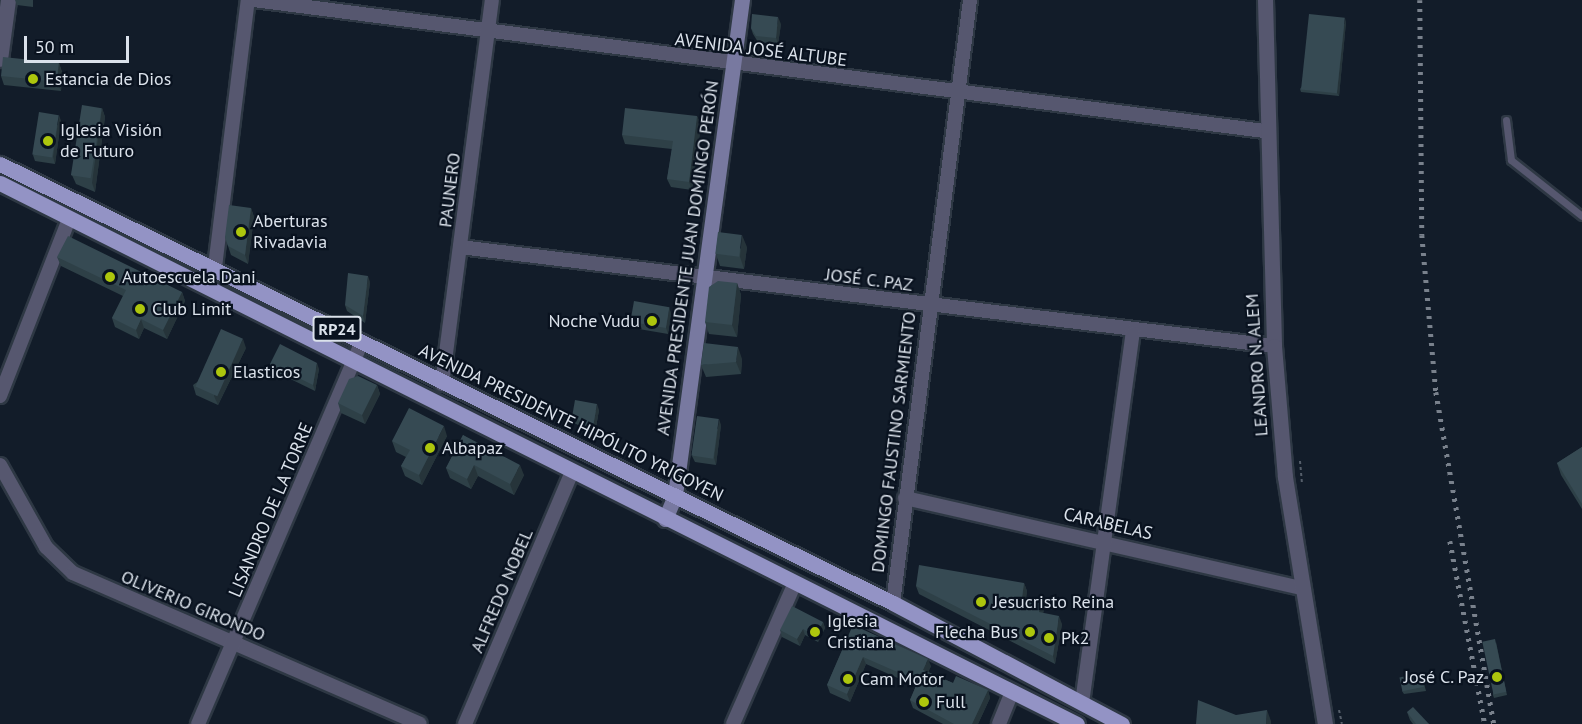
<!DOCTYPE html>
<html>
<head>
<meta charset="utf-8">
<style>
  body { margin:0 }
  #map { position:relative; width:1582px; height:724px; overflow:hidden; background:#121c29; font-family:"PT Sans",sans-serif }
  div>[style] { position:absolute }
  .path>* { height:2px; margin-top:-1px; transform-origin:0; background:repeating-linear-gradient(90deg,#555e6a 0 3px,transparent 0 6px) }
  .roads { filter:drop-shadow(2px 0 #2e3844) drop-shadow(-2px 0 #2e3844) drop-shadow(0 2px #2e3844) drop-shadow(0 -2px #2e3844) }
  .service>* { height:7px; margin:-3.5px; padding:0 3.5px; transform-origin:3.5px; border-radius:3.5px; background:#56576f }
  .minor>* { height:14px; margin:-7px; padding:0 7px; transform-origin:7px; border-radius:7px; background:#56576f }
  .tertiary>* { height:15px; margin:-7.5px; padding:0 7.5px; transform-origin:7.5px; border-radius:7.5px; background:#56576f }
  .secondary>* { height:15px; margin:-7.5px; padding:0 7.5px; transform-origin:7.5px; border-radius:7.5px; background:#7879a0 }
  .primary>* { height:15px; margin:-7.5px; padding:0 7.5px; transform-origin:7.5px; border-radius:7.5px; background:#9393c5 }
  .rail>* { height:4.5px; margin-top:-2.25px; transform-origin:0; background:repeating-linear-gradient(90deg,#79818c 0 3px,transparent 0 9px) }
  .wall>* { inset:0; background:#2e4047 }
  .shaded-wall>* { inset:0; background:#26343a }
  .building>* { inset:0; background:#364a53; transform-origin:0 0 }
  .dots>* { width:16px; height:16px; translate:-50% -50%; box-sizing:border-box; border:3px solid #09121f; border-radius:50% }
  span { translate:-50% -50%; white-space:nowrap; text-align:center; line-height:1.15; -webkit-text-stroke:4.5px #09121f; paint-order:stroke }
  .shield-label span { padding:2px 4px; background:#09121f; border:2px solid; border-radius:4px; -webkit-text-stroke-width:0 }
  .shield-label { font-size:16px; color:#dbe2eb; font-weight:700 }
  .street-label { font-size:18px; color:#dbe2eb }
  .poi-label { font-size:18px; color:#dbe2eb }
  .left { translate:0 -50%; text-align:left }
  .right { translate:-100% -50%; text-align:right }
  .scale { position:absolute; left:24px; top:36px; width:105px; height:27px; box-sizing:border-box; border:3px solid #dbe2eb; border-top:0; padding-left:8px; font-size:18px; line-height:21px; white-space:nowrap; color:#dbe2eb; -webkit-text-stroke:4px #09121f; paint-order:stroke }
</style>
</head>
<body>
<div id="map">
  <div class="path">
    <div style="left:1300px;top:461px;width:24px;rotate:85deg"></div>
    <div style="left:1339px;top:710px;width:14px;rotate:78deg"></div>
  </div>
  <div class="roads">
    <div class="service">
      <div style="left:1506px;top:120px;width:40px;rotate:82.9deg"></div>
      <div style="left:1511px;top:160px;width:90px;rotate:38.3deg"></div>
    </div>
    <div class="minor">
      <div style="left:254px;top:0;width:1018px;rotate:7.39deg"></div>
      <div style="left:460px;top:247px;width:820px;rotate:6.93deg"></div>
      <div style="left:215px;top:267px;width:269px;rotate:-83deg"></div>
      <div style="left:442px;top:384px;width:387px;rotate:-82.6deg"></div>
      <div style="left:0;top:396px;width:190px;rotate:-68.7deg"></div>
      <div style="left:0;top:465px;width:94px;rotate:60.7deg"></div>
      <div style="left:46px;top:547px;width:37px;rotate:44deg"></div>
      <div style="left:73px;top:573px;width:378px;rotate:23.5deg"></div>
      <div style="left:905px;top:498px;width:407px;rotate:12.8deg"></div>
      <div style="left:893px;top:603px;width:608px;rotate:-82.72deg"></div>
      <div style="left:1082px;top:703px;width:373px;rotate:-82.2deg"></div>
      <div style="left:198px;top:724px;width:416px;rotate:-66.8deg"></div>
      <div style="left:465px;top:724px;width:274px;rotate:-67deg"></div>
      <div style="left:733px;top:724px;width:154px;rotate:-66.3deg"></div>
      <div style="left:999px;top:724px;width:35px;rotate:-68deg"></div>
    </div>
    <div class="tertiary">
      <div style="left:1265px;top:0;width:346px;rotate:88.5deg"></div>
      <div style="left:1274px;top:346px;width:131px;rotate:85.2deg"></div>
      <div style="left:1285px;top:477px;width:250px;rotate:80.8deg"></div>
      <div style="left:0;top:59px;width:60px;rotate:-82.3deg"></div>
    </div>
    <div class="secondary">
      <div style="left:665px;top:519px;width:26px;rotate:-67deg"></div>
      <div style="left:675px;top:495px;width:500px;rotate:-82.3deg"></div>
    </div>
    <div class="primary">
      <div style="left:0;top:164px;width:995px;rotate:26.18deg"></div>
      <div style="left:893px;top:603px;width:259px;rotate:27.9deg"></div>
      <div style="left:0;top:183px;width:1205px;rotate:26.67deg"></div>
    </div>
  </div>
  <div class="rail">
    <div style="left:1420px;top:0;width:235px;rotate:89.5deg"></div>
    <div style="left:1422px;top:235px;width:158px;rotate:84.9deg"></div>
    <div style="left:1436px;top:392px;width:337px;rotate:80.1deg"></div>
    <div style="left:1450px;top:541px;width:186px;rotate:79.2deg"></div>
  </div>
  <div class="wall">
    <div style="clip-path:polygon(15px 0,33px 0,33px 7px,17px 5px)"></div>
    <div style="clip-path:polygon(1346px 22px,1339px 96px,1301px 92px,1300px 89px)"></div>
    <div style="clip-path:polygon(781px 24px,778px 44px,758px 42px,753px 34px,751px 28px)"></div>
    <div style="clip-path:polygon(59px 63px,62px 72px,61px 91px,4px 85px,1px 76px)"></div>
    <div style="clip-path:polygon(102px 108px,105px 117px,95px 192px,76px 184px,72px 175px)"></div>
    <div style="clip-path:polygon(697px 116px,701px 125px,692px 190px,671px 187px,667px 179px,672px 149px,625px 144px,622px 135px)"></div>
    <div style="clip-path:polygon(61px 121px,55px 164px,35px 161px,33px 155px)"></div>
    <div style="clip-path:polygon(251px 208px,254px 217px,248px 264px,231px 255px,225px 237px)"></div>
    <div style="clip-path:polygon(747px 247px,744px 269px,720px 266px,716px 254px)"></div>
    <div style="clip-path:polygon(57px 257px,182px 292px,185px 301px,167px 339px,144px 328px,139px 339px,115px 327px,112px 318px,123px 296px,61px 266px)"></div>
    <div style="clip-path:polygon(370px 282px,365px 323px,347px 311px,345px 305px)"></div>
    <div style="clip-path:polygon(737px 283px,741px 295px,737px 337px,709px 334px,705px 322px)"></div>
    <div style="clip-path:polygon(671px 313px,668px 334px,633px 328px,631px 322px)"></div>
    <div style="clip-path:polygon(246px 348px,218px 405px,196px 395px,193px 385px)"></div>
    <div style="clip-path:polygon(742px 359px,741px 374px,706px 377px,701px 365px)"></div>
    <div style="clip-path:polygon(270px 364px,319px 369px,315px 391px,272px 370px)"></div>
    <div style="clip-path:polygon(377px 385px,380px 394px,365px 424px,341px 413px,338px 403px)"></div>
    <div style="clip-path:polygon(599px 410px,595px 433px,574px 423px,572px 417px)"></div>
    <div style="clip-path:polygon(721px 425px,716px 465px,695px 462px,692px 456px)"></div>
    <div style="clip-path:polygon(463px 435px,524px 475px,514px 495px,478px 476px,471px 489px,450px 478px,446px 468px)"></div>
    <div style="clip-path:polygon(447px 436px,422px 485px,405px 476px,401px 466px,406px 457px,396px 452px,392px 441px)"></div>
    <div style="clip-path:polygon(1582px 447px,1582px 509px,1561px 475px,1557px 463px)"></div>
    <div style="clip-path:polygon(1024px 583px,1027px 591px,1026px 598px,1041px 601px,1044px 609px,1043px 613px,1062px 624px,1055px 664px,919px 594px,916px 586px)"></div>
    <div style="clip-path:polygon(823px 622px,825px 628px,818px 642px,805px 635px,800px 646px,782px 637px,780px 630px)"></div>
    <div style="clip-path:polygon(853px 625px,931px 666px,928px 672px,953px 683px,988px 690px,990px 698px,978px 724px,943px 724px,913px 708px,910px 700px,916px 686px,866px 664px,850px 702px,830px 693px,827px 685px)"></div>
    <div style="clip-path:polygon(1496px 642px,1507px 695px,1494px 698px,1493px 695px)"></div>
    <div style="clip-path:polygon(1422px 676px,1426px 691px,1404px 694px,1402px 691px)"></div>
    <div style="clip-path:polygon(1407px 712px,1429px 724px,1413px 724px,1410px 720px)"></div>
  </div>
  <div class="shaded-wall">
    <div style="clip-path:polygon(778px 17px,781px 24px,778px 44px,776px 38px)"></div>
    <div style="clip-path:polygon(1345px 18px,1346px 22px,1339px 96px,1337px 93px)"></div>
    <div style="clip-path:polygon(59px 63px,62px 72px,61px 91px,57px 82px)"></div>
    <div style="clip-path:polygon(102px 108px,105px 117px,95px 192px,92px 183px)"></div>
    <div style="clip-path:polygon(59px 115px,61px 121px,55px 164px,53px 157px)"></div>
    <div style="clip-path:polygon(697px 116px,701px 125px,692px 190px,689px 182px)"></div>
    <div style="clip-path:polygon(251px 208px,254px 217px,248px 264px,245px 255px)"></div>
    <div style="clip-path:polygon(742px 235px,747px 247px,744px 269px,740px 257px)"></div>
    <div style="clip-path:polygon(368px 276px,370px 282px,365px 323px,363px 316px)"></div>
    <div style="clip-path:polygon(737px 283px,741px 295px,737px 337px,732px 325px)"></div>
    <div style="clip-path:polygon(182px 292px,185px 301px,167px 339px,163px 330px)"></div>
    <div style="clip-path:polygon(669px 307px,671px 313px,668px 334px,666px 328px)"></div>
    <div style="clip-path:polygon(141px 319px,144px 328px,139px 339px,136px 330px)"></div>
    <div style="clip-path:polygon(243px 339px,246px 348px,218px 405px,214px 396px)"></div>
    <div style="clip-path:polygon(738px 347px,742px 359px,741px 374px,736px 362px)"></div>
    <div style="clip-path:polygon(317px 363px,319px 369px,315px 391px,313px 385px)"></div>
    <div style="clip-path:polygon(377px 385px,380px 394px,365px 424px,362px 415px)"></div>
    <div style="clip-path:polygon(597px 404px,599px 410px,595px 433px,593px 427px)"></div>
    <div style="clip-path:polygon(719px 419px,721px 425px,716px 465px,714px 458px)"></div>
    <div style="clip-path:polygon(444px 426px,447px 436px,422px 485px,419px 475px)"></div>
    <div style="clip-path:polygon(474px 465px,478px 476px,471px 489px,467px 479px)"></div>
    <div style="clip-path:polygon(520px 465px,524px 475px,514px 495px,510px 484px)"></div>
    <div style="clip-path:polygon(1024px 583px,1027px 591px,1025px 606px,1022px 598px)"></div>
    <div style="clip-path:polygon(1041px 601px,1044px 609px,1042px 620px,1039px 612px)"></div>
    <div style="clip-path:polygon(1059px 616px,1062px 624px,1055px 664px,1053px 656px)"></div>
    <div style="clip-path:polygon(823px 622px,825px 628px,818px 642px,816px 636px)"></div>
    <div style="clip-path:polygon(803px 629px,805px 635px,800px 646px,797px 639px)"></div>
    <div style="clip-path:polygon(863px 657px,866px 664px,850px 702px,847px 694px)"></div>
    <div style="clip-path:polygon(928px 659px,931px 666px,926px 678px,923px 670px)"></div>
    <div style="clip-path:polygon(988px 690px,990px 698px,978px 724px,972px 724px)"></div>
    <div style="clip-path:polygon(1267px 710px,1271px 721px,1271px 724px,1266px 724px)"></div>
  </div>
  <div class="building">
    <div style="clip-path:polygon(752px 14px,778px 17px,776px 38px,756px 36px,751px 28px)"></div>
    <div style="left:1309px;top:14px;width:36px;height:76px;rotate:6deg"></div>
    <div style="left:3px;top:57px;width:56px;height:19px;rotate:6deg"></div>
    <div style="left:82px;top:105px;width:20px;height:71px;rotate:9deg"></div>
    <div style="clip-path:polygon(625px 108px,697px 116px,689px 182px,667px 179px,673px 141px,622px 135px)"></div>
    <div style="left:39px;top:112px;width:20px;height:43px;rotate:9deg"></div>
    <div style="clip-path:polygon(229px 205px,251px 208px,245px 255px,228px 246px,225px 237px)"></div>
    <div style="left:718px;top:232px;width:24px;height:22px;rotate:7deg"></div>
    <div style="clip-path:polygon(68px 236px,182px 292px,163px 330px,141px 319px,136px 330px,112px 318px,126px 290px,57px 257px)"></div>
    <div style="clip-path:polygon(348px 273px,368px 276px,363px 316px,345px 305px)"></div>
    <div style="clip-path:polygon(718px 281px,737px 283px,732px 325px,705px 322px,709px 287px)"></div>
    <div style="left:634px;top:301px;width:36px;height:21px;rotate:10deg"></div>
    <div style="left:221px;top:329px;width:24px;height:63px;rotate:24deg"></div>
    <div style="clip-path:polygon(704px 343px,738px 347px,736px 362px,701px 365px)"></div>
    <div style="clip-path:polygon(280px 344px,317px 363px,313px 385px,270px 364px)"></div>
    <div style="clip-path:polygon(358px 376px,377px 385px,362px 415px,338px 403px,349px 379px)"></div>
    <div style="clip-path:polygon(575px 400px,597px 404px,593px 427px,572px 417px)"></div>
    <div style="clip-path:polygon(409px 408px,444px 426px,419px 475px,401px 466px,410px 450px,392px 441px)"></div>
    <div style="left:697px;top:416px;width:22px;height:40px;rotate:8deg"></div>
    <div style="clip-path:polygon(463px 435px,520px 465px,510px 484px,474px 465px,467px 479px,446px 468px)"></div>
    <div style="clip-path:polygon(1582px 447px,1582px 504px,1557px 463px)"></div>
    <div style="clip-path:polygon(919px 565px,1024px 583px,1022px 598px,1041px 601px,1039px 612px,1059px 616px,1053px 656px,916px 586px)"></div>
    <div style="clip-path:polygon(792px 606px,823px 622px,816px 636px,803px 629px,797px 639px,780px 630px)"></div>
    <div style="clip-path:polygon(853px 625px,928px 659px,923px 670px,953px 683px,956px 676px,988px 690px,972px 724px,954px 724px,910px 700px,918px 681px,863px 657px,847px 694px,827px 685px)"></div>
    <div style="left:1495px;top:639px;width:54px;height:13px;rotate:78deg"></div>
    <div style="left:1421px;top:673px;width:14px;height:22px;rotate:78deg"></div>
    <div style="clip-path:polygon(1198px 700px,1236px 715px,1267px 710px,1266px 724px,1196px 724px)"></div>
    <div style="clip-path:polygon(1413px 707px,1429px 724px,1416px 724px,1407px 712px)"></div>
  </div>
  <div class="dots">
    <div style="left:33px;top:79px;background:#adc60d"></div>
    <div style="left:48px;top:141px;background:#adc60d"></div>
    <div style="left:241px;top:232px;background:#adc60d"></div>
    <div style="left:110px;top:277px;background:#adc60d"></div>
    <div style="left:140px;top:309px;background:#adc60d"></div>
    <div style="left:652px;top:321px;background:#adc60d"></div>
    <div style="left:221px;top:372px;background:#adc60d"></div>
    <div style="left:430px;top:448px;background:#adc60d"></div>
    <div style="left:981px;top:602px;background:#adc60d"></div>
    <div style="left:815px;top:632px;background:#adc60d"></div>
    <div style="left:1030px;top:632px;background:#adc60d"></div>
    <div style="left:1049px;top:638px;background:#adc60d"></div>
    <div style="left:1497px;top:677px;background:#adc60d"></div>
    <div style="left:848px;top:679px;background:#adc60d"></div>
    <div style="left:924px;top:702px;background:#adc60d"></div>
  </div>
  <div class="shield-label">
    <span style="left:337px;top:329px">RP24</span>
  </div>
  <div class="street-label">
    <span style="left:761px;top:50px;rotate:7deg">AVENIDA JOSÉ ALTUBE</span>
    <span style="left:450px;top:190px;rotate:-83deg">PAUNERO</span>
    <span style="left:688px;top:258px;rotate:-82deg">AVENIDA PRESIDENTE JUAN DOMINGO PERÓN</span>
    <span style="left:869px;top:280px;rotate:7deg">JOSÉ C. PAZ</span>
    <span style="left:1257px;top:365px;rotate:-94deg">LEANDRO N. ALEM</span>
    <span style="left:571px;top:423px;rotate:26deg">AVENIDA PRESIDENTE HIPÓLITO YRIGOYEN</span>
    <span style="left:894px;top:442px;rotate:-83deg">DOMINGO FAUSTINO SARMIENTO</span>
    <span style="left:271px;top:510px;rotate:-67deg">LISANDRO DE LA TORRE</span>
    <span style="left:1108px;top:524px;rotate:13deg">CARABELAS</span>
    <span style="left:502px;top:591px;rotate:-67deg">ALFREDO NOBEL</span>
    <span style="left:193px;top:606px;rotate:23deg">OLIVERIO GIRONDO</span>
  </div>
  <div class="poi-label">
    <span class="left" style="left:45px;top:79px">Estancia de Dios</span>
    <span class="left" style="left:60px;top:141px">Iglesia Visión<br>de Futuro</span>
    <span class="left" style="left:253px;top:232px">Aberturas<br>Rivadavia</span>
    <span class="left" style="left:122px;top:277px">Autoescuela Dani</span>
    <span class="left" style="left:152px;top:309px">Club Limit</span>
    <span class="right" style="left:640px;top:321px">Noche Vudu</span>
    <span class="left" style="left:233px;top:372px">Elasticos</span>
    <span class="left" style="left:442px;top:448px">Albapaz</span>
    <span class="left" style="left:993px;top:602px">Jesucristo Reina</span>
    <span class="left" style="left:827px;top:632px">Iglesia<br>Cristiana</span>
    <span class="right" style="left:1018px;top:632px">Flecha Bus</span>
    <span class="left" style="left:1061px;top:638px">Pk2</span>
    <span class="right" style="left:1484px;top:677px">José C. Paz</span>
    <span class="left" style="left:860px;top:679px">Cam Motor</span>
    <span class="left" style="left:936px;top:702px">Full</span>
  </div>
  <div class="scale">50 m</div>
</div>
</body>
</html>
